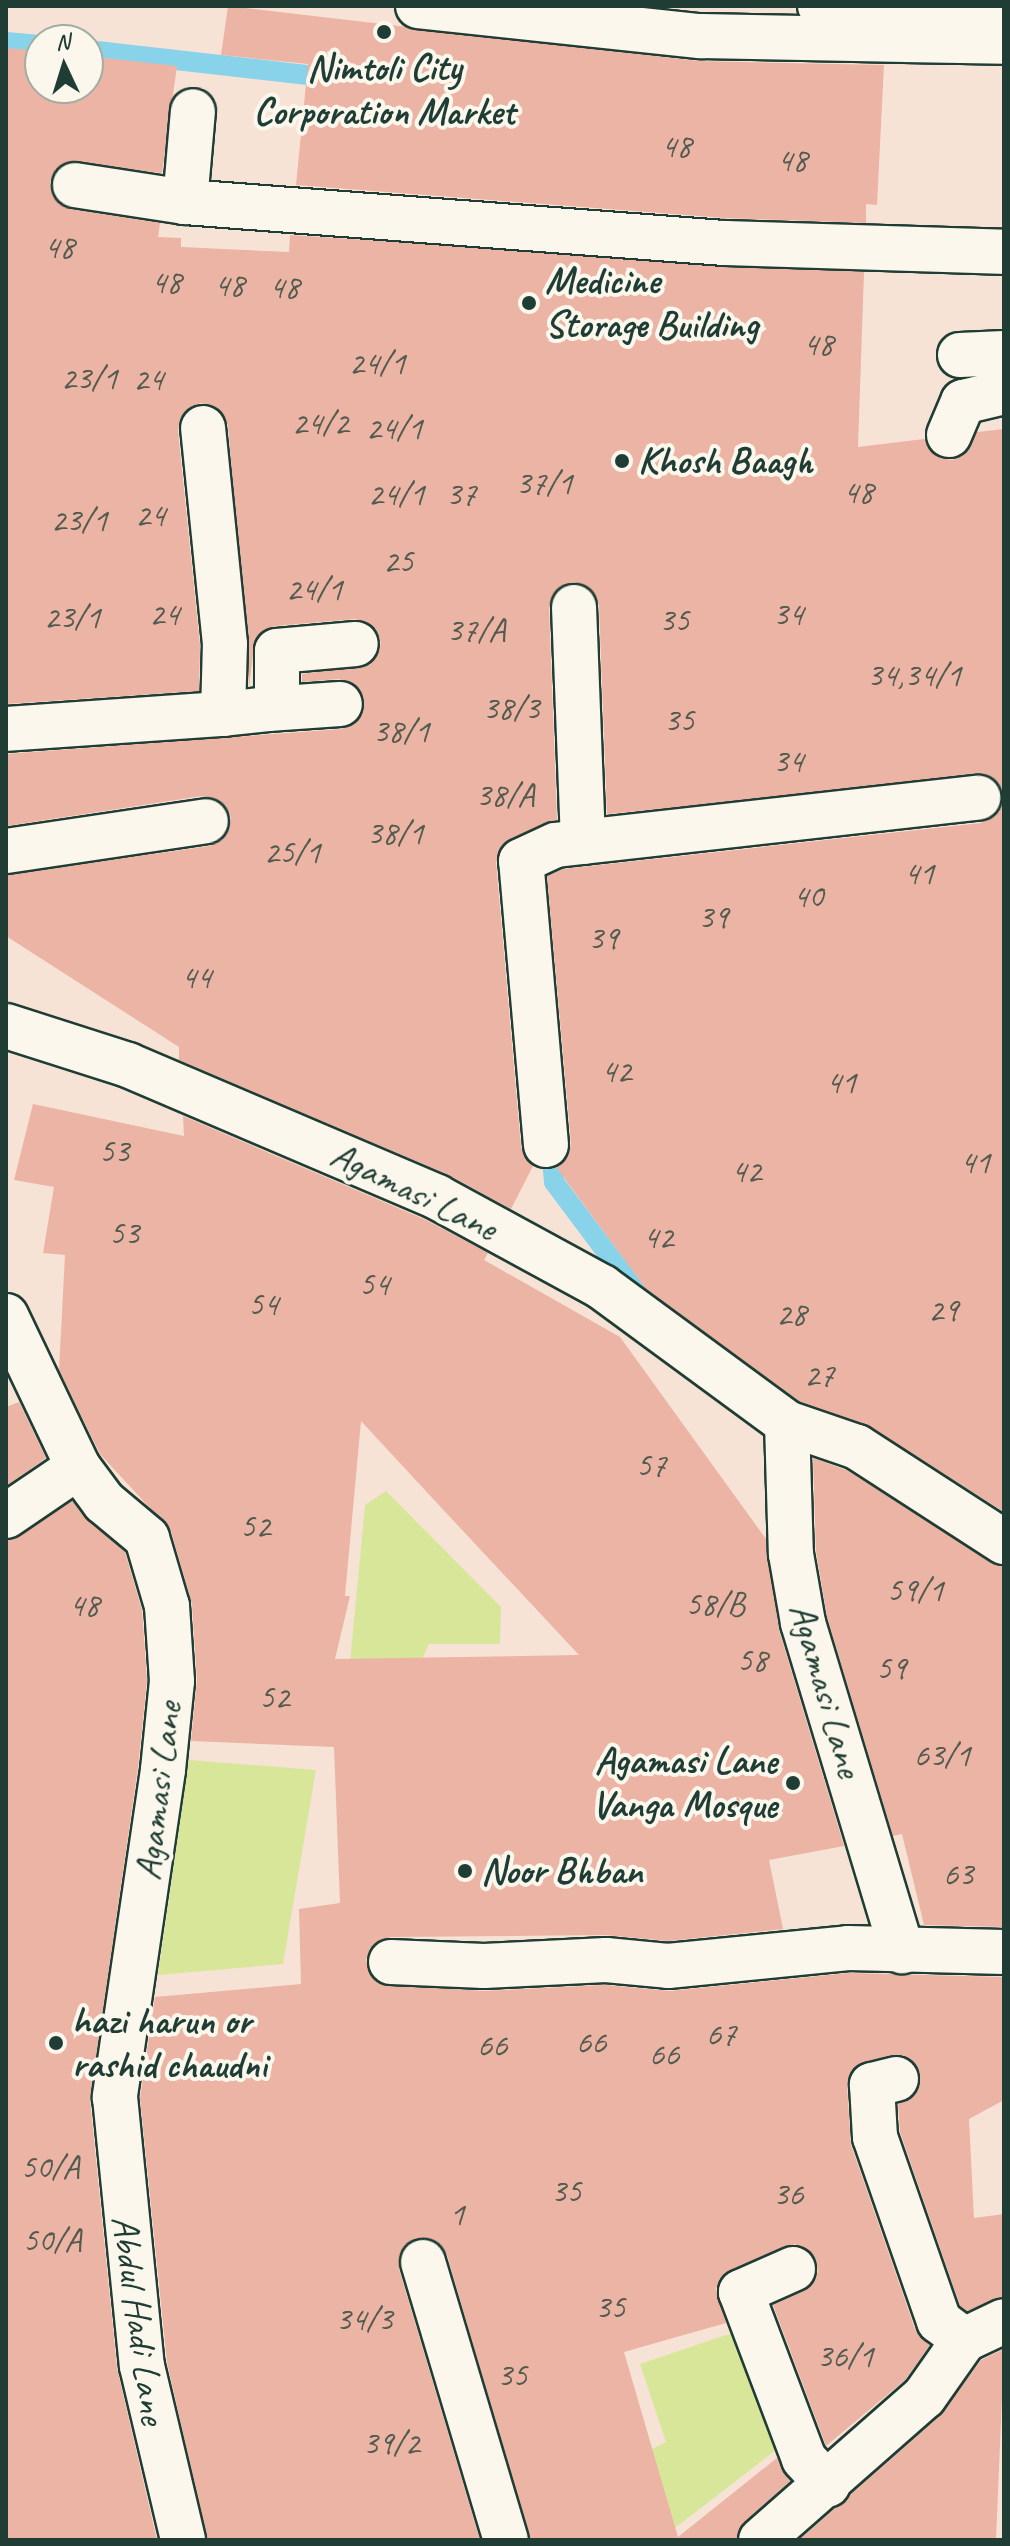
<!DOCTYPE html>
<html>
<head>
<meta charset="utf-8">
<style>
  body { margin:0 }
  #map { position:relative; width:1010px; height:2546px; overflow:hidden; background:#f6e3d6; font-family:Caveat,sans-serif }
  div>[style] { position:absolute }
  .green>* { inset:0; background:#d8e69a }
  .stream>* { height:20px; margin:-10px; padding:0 10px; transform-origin:10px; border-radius:10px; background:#88d3e9 }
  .building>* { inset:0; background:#ecb4a4 }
  .roads { filter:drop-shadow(2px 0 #1f3d34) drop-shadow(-2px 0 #1f3d34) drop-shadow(0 2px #1f3d34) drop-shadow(0 -2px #1f3d34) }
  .street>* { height:44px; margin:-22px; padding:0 22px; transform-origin:22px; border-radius:22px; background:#fbf7ec }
  .primary>* { height:44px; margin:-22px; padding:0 22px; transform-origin:22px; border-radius:22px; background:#fbf7ec }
  .highway>* { height:44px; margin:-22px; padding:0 22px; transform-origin:22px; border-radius:22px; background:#fbf7ec }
  .dots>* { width:22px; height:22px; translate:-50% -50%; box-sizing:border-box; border:4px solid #fbf7ec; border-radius:50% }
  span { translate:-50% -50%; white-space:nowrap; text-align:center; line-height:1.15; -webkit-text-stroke:8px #fbf7ec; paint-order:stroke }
  .number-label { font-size:34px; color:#525b50 }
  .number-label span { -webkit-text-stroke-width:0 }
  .poi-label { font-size:38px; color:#1f3d34; font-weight:700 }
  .left { translate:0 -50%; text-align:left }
  .right { translate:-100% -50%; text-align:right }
  .street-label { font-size:38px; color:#1f3d34 }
  .frame { position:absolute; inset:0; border:8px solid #1f3d34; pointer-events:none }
  .north { position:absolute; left:24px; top:24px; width:80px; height:80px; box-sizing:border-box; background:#fbf7ec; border:2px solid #a3ada2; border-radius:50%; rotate:356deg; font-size:22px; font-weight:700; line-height:32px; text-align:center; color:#1f3d34 }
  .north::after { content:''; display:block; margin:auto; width:28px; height:36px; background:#1f3d34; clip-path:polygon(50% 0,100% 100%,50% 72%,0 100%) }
</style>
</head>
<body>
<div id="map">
  <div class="green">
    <div style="clip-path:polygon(386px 1491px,501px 1607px,500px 1644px,429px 1644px,408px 1692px,350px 1663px,365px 1505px)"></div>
    <div style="clip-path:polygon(189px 1760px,316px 1770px,283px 1964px,158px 1975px)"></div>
    <div style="clip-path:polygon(738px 2331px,781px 2446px,662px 2538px,635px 2458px,666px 2442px,640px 2364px)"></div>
  </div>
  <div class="stream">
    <div style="left:6px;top:42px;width:34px;rotate:5deg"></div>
    <div style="left:88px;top:50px;width:248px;rotate:6.5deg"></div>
    <div style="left:550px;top:1138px;width:44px;rotate:84.8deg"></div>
    <div style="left:554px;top:1182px;width:144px;rotate:53.2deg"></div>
  </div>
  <div class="building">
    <div style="clip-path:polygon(228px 6px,698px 61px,884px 65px,877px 205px,866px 204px,866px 223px,725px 218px,296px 185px,308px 64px,221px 55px)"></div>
    <div style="clip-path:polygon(6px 48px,40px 51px,40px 88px,88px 88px,88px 56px,177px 66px,162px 173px,67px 162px,50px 182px,52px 195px,70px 209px,160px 223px,158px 237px,181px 238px,181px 247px,289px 252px,290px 235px,864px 272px,858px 447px,924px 439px,939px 458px,953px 460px,965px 454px,977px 432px,1004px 429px,1004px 1512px,870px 1426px,799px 1401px,646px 1289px,556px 1167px,568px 1156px,571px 1143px,547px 876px,563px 869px,981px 823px,1001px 807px,999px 784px,989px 776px,607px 814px,599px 605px,585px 585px,560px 586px,549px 608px,557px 820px,510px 839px,496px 862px,521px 1147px,533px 1166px,511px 1209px,447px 1174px,179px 1060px,179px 1047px,6px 936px,6px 875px,210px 846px,222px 840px,231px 818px,225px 805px,202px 796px,6px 826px,6px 754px,342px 729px,363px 714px,360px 689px,339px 679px,302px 682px,302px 674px,370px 665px,381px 643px,376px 629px,355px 619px,274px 626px,255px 640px,249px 686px,228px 425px,214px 406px,200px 403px,181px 417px,178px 431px,200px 645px,199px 691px,6px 704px)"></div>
    <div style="clip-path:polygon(evenodd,33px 1104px,184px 1136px,183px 1116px,426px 1220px,488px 1253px,484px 1260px,620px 1337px,766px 1539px,779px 1630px,844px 1846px,769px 1860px,783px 1929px,668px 1941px,605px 1935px,391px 1937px,370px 1948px,366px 1960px,377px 1983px,483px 1991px,605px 1985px,670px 1991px,849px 1973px,1004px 1977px,1004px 2100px,969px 2119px,974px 2218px,1004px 2214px,1004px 2296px,967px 2311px,960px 2306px,900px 2132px,898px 2104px,914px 2096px,920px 2072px,904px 2055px,890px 2055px,856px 2066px,847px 2086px,851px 2145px,915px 2329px,930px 2345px,905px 2380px,826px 2446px,773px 2305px,804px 2291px,818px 2272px,815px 2258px,795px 2244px,722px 2276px,716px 2289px,726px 2323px,624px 2352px,678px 2537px,777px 2458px,790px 2481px,745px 2521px,737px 2540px,530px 2540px,447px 2255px,428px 2238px,404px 2245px,399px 2269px,480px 2540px,207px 2540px,167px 2362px,140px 2098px,155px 1997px,301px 1984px,299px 1909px,340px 1903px,334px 1747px,191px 1741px,197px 1680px,192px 1604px,171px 1531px,100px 1454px,59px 1370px,65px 1255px,43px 1253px,54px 1187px,14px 1180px,33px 1104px,361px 1421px,436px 1502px,579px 1655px,335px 1659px,350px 1596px,345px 1596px,361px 1421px)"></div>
    <div style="clip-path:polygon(19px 1402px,46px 1458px,6px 1486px,6px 1407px)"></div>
    <div style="clip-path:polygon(813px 1458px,846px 1470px,1004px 1567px,1004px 1927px,924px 1925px,902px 1834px,893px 1836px,827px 1617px,816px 1551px)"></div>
    <div style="clip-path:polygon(72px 1501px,125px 1552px,142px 1610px,147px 1681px,138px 1767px,90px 2100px,117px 2368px,157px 2540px,6px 2540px,6px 1541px)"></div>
    <div style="clip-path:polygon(1004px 2349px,996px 2540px,799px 2540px,940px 2416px,981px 2360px)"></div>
  </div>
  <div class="roads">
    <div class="street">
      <div style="left:75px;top:185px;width:111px;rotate:8.8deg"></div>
      <div style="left:185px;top:202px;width:541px;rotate:4.35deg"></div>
      <div style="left:724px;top:243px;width:280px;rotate:1.8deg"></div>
      <div style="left:185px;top:202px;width:91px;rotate:-85deg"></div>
      <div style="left:960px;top:355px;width:44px;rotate:-2.6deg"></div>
      <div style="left:949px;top:435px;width:36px;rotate:-67deg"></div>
      <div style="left:963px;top:402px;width:42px;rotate:-13.7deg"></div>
      <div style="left:574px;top:607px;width:235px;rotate:87.8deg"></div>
      <div style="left:268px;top:709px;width:72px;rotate:-4deg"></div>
      <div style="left:223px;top:714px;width:45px;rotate:-6.3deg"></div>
      <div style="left:268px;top:709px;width:13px;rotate:-45deg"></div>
      <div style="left:277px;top:700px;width:49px;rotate:-90deg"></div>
      <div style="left:277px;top:651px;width:79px;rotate:-5.1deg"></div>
      <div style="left:6px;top:729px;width:218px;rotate:-4deg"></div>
      <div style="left:223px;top:714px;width:70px;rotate:-88.4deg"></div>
      <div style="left:225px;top:644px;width:217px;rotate:-95.8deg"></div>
      <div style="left:6px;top:851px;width:202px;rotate:-8.5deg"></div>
      <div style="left:6px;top:1026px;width:128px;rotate:17.7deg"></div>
      <div style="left:128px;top:1065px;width:336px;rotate:23.1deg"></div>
      <div style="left:437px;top:1197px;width:188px;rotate:28.6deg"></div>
      <div style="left:602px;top:1287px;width:230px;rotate:36.3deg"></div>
      <div style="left:787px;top:1423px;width:131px;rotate:88.3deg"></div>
      <div style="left:791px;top:1554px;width:70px;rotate:80.1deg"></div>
      <div style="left:803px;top:1623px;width:343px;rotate:73.2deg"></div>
      <div style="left:546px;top:1145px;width:285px;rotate:-95deg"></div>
      <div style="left:521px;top:861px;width:38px;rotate:-25deg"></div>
      <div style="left:556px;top:845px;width:425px;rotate:-6.4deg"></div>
      <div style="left:6px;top:1316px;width:167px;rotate:64.5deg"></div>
      <div style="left:78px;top:1467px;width:44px;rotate:53.4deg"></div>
      <div style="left:104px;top:1502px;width:56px;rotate:39.9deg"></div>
      <div style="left:147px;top:1538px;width:71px;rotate:73.6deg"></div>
      <div style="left:167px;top:1606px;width:75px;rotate:86.2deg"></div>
      <div style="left:172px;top:1681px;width:89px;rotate:95.8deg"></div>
      <div style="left:163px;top:1770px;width:331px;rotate:98.4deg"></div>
      <div style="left:115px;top:2097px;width:270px;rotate:84.3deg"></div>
      <div style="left:142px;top:2366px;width:179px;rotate:76.7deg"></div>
      <div style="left:787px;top:1423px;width:74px;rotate:18.9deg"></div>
      <div style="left:857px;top:1447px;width:175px;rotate:32.9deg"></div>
      <div style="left:6px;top:1516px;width:87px;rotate:-34.2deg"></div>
      <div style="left:391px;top:1962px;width:93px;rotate:2.5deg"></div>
      <div style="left:484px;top:1966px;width:122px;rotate:-2.8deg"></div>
      <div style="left:606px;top:1960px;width:62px;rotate:5.5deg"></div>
      <div style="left:668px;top:1966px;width:181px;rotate:-5.7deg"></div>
      <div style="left:848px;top:1948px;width:156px;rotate:1.5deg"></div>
      <div style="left:896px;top:2079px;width:25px;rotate:166deg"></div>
      <div style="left:872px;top:2085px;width:52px;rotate:86.7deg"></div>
      <div style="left:875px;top:2137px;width:195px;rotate:70.8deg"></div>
      <div style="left:939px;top:2321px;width:31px;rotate:37deg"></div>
      <div style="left:423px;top:2262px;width:290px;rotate:73.4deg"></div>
      <div style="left:793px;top:2269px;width:57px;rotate:156.1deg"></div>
      <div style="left:741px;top:2292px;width:178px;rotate:69.3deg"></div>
      <div style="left:804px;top:2459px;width:35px;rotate:47deg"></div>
      <div style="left:761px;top:2540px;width:217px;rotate:-41.3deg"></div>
      <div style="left:924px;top:2397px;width:70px;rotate:-54.9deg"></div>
      <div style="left:964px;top:2340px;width:44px;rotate:-25.4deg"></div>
    </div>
    <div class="primary">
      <div style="left:418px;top:6px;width:285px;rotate:6.1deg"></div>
      <div style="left:701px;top:36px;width:303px;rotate:1.1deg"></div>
    </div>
    <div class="highway">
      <div style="left:820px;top:6px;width:184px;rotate:2.5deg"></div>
    </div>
  </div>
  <div class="dots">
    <div style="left:384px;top:32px;background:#1f3d34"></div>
    <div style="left:529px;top:303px;background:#1f3d34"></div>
    <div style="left:622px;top:461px;background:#1f3d34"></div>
    <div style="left:793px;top:1783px;background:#1f3d34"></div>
    <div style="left:465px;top:1871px;background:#1f3d34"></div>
    <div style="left:56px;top:2043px;background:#1f3d34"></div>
  </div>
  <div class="number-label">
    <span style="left:676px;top:146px">48</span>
    <span style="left:792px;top:160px">48</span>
    <span style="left:59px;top:247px">48</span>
    <span style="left:166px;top:282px">48</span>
    <span style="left:229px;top:285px">48</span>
    <span style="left:284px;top:287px">48</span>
    <span style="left:818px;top:344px">48</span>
    <span style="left:377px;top:363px">24/1</span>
    <span style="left:89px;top:378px">23/1</span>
    <span style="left:148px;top:379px">24</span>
    <span style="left:320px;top:423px">24/2</span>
    <span style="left:394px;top:428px">24/1</span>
    <span style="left:544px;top:483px">37/1</span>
    <span style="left:858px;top:492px">48</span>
    <span style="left:396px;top:494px">24/1</span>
    <span style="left:461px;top:494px">37</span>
    <span style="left:150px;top:515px">24</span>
    <span style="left:79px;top:520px">23/1</span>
    <span style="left:398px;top:561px">25</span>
    <span style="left:314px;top:589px">24/1</span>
    <span style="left:164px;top:614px">24</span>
    <span style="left:788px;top:614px">34</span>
    <span style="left:72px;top:617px">23/1</span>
    <span style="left:674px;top:620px">35</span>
    <span style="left:476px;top:630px">37/A</span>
    <span style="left:914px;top:675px">34,34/1</span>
    <span style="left:511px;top:708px">38/3</span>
    <span style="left:679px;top:720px">35</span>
    <span style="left:401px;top:731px">38/1</span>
    <span style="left:788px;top:761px">34</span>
    <span style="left:505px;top:795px">38/A</span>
    <span style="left:395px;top:833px">38/1</span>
    <span style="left:292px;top:852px">25/1</span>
    <span style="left:919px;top:873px">41</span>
    <span style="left:808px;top:896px">40</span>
    <span style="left:713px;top:917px">39</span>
    <span style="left:603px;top:938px">39</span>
    <span style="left:196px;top:977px">44</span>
    <span style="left:616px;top:1071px">42</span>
    <span style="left:841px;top:1082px">41</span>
    <span style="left:114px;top:1151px">53</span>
    <span style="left:975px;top:1162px">41</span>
    <span style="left:746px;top:1171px">42</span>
    <span style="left:124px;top:1233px">53</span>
    <span style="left:658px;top:1237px">42</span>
    <span style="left:374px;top:1284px">54</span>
    <span style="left:263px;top:1304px">54</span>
    <span style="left:943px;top:1310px">29</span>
    <span style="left:791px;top:1314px">28</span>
    <span style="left:819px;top:1375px">27</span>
    <span style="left:651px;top:1465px">57</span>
    <span style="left:255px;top:1526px">52</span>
    <span style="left:915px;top:1590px">59/1</span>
    <span style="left:715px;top:1604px">58/B</span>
    <span style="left:84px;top:1605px">48</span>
    <span style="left:752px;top:1660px">58</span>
    <span style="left:891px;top:1668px">59</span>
    <span style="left:274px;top:1697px">52</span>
    <span style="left:942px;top:1755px">63/1</span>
    <span style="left:958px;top:1874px">63</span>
    <span style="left:721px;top:2034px">67</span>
    <span style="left:591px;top:2042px">66</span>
    <span style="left:492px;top:2045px">66</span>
    <span style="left:664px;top:2054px">66</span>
    <span style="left:50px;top:2167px">50/A</span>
    <span style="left:566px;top:2191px">35</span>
    <span style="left:788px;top:2194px">36</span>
    <span style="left:457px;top:2214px">1</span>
    <span style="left:52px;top:2240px">50/A</span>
    <span style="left:610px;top:2307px">35</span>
    <span style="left:364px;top:2319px">34/3</span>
    <span style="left:845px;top:2356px">36/1</span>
    <span style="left:512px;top:2375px">35</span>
    <span style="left:391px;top:2443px">39/2</span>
  </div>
  <div class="poi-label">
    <span style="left:384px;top:90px">Nimtoli City<br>Corporation Market</span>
    <span class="left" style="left:545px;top:303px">Medicine<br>Storage Building</span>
    <span class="left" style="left:638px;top:461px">Khosh Baagh</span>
    <span class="right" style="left:777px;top:1783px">Agamasi Lane<br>Vanga Mosque</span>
    <span class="left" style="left:481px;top:1871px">Noor Bhban</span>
    <span class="left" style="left:72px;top:2043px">hazi harun or<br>rashid chaudni</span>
  </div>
  <div class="street-label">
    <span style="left:414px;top:1191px;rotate:26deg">Agamasi Lane</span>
    <span style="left:826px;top:1690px;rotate:74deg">Agamasi Lane</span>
    <span style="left:158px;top:1791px;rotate:-83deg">Agamasi Lane</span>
    <span style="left:139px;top:2320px;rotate:82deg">Abdul Hadi Lane</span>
  </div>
  <div class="frame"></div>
  <div class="north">N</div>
</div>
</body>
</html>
